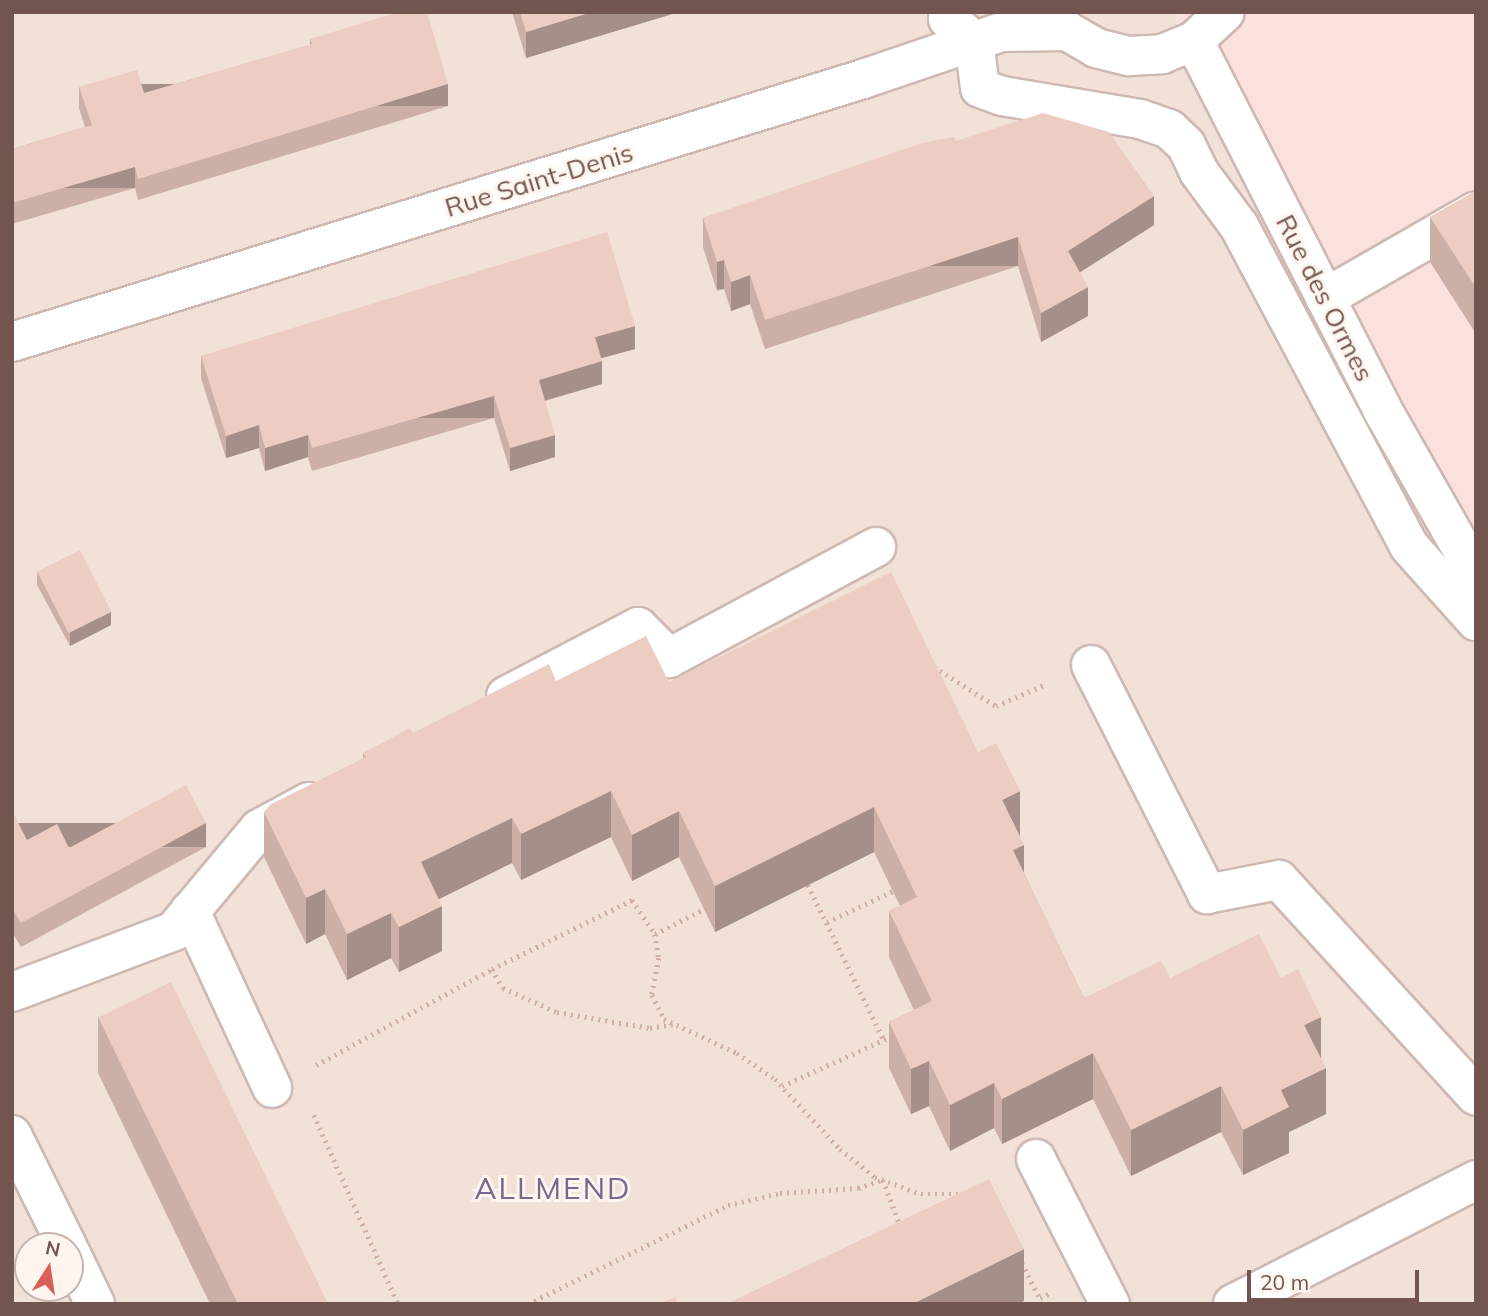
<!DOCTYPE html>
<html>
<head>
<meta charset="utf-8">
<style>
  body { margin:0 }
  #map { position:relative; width:1488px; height:1316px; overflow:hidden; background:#faf0e8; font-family:Mulish,sans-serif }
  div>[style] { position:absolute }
  .residential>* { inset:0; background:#f1e1d7 }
  .commercial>* { inset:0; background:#fae1dd }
  .path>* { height:4.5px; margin-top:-2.25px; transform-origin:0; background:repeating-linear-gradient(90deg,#d2afa5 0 2px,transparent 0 7px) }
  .roads { filter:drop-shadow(2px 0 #ceb9b2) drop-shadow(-2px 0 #ceb9b2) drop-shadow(0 2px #ceb9b2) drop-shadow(0 -2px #ceb9b2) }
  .minor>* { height:38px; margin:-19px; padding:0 19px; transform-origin:19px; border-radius:19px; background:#fff }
  .wall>* { inset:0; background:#ccafa7 }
  .shaded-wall>* { inset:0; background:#a68f88; transform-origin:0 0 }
  .building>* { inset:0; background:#edccc2; transform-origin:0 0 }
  span { translate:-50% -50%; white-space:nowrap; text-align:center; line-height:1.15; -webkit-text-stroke:6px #fdf5ee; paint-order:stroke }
  .street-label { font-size:26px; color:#72554e }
  .quarter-label { font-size:30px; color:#7a668e; letter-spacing:2px }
  .frame { position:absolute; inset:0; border:14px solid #72554e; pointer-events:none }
  .north { position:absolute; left:14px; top:1232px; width:70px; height:70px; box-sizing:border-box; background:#fdf5ee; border:2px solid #c5b5ae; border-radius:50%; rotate:12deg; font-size:19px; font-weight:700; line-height:28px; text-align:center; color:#72554e }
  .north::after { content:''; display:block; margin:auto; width:24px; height:32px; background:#d96059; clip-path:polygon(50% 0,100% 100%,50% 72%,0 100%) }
  .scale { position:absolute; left:1247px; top:1270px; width:172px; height:32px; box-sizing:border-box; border:4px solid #72554e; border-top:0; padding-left:9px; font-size:21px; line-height:24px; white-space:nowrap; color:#72554e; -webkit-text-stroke:5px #fdf5ee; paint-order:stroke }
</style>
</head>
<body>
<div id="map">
  <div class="residential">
    <div style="clip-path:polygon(evenodd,12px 12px,1172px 12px,1476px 593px,1476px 1304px,12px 1304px,12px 12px,28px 1246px,70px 1246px,70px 1288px,28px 1288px,28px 1246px)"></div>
  </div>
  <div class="commercial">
    <div style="clip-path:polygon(1172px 12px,1476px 12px,1476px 593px)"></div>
  </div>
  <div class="path">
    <div style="left:934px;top:667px;width:73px;rotate:32.2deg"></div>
    <div style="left:996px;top:706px;width:55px;rotate:-23.7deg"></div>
    <div style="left:808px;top:885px;width:173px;rotate:63.9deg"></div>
    <div style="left:827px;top:922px;width:73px;rotate:-25.2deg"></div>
    <div style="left:655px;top:934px;width:24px;rotate:81deg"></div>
    <div style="left:659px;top:958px;width:38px;rotate:101deg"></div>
    <div style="left:652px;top:995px;width:27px;rotate:63deg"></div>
    <div style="left:664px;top:1019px;width:81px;rotate:25deg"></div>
    <div style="left:737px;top:1053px;width:46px;rotate:34.4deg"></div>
    <div style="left:775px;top:1079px;width:96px;rotate:47.1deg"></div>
    <div style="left:840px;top:1149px;width:45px;rotate:38.7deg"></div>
    <div style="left:875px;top:1177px;width:49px;rotate:20.3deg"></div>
    <div style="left:921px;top:1194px;width:42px"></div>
    <div style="left:492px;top:969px;width:22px;rotate:60deg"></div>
    <div style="left:503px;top:988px;width:59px;rotate:24deg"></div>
    <div style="left:557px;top:1012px;width:94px;rotate:9.8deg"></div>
    <div style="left:650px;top:1028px;width:23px;rotate:-10deg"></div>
    <div style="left:316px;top:1065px;width:200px;rotate:-28.6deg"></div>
    <div style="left:492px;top:969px;width:156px;rotate:-26.2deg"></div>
    <div style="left:632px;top:900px;width:41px;rotate:55.9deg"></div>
    <div style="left:655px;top:934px;width:55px;rotate:-27deg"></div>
    <div style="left:782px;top:1086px;width:121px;rotate:-24.4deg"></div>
    <div style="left:314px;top:1115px;width:207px;rotate:66deg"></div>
    <div style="left:1022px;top:1263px;width:39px;rotate:63deg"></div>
    <div style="left:1040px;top:1298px;width:11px;rotate:-27deg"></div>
    <div style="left:528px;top:1304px;width:223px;rotate:-26.3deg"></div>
    <div style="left:728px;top:1205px;width:53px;rotate:-13deg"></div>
    <div style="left:780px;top:1193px;width:78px;rotate:-3.7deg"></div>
    <div style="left:858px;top:1188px;width:26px;rotate:-18deg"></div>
    <div style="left:883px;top:1180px;width:48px;rotate:69.3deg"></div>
  </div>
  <div class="roads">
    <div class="minor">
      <div style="left:950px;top:12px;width:7px;rotate:106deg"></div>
      <div style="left:948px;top:19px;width:34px;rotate:40deg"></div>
      <div style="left:974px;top:41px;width:47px;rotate:82.7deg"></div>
      <div style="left:980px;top:88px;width:23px;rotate:20deg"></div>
      <div style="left:1002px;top:96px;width:140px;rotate:9.5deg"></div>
      <div style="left:1140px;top:119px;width:31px;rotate:19deg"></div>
      <div style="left:1169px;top:129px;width:23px;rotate:43deg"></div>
      <div style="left:1186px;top:145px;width:30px;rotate:64deg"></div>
      <div style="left:1199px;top:172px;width:67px;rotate:53.5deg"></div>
      <div style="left:1239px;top:226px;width:362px;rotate:62deg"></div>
      <div style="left:1409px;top:546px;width:101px;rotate:48.2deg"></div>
      <div style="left:1051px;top:14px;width:23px;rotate:47deg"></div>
      <div style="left:1067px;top:31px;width:34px;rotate:30deg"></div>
      <div style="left:1096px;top:48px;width:34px;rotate:14deg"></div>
      <div style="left:1129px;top:56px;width:33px;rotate:-3deg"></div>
      <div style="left:1162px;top:54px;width:35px;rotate:-22deg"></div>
      <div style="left:1194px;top:41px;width:42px;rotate:-43.1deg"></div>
      <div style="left:1194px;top:41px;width:413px;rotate:62.9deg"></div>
      <div style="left:1382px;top:409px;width:190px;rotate:60.3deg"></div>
      <div style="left:1325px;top:298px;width:174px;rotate:-29.9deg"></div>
      <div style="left:12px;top:342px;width:891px;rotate:-17.17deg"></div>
      <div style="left:863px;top:79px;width:147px;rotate:-18.7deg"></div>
      <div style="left:1002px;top:32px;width:65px;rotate:-0.9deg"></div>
      <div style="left:1091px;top:665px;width:257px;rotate:63.1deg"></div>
      <div style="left:1207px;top:894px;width:73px;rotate:-11deg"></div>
      <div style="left:1279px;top:880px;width:292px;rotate:47.6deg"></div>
      <div style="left:506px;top:696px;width:149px;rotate:-27.6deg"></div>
      <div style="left:638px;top:627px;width:44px;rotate:45deg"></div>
      <div style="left:669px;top:658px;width:235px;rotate:-28.2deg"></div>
      <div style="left:190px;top:911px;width:195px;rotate:65.1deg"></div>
      <div style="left:12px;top:992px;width:173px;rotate:-20.6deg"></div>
      <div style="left:174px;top:931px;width:133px;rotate:-50.2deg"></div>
      <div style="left:259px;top:829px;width:57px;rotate:-28.4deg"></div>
      <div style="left:12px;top:1135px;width:124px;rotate:63.6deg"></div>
      <div style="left:1036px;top:1159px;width:163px;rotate:63deg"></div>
      <div style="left:70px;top:1252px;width:58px;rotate:64.3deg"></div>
      <div style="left:1233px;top:1304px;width:273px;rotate:-27deg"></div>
    </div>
  </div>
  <div class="wall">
    <div style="clip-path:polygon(512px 12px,679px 12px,526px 58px)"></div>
    <div style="clip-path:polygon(310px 39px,448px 106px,138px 200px,135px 188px,12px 224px,12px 149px,85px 127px,79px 108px,79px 87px,144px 93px,310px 45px)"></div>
    <div style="clip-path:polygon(956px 141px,1154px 225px,1080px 272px,1088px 316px,1041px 342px,1018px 266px,765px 349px,750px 304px,731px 311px,724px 289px,717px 291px,703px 247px,703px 218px)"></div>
    <div style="clip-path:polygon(1476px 191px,1476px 334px,1430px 262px,1430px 217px)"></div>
    <div style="clip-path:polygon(635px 349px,601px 358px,602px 384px,545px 401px,555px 457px,510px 471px,494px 418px,312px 471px,308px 457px,265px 471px,259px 448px,226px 458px,201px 378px,201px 356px)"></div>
    <div style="clip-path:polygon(37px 572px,111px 625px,70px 646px,37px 585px)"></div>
    <div style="clip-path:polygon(556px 681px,669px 682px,1020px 837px,1024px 873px,1084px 998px,1170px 978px,1281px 978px,1321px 1060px,1326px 1114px,1289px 1132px,1289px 1153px,1243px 1175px,1221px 1132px,1131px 1176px,1093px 1099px,1002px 1144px,994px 1128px,950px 1151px,929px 1106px,911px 1114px,889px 1068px,889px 1022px,914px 1010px,889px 957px,889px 911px,900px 906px,874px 852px,715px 932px,679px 857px,632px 881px,611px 837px,521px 880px,512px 863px,439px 899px,442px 951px,399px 972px,391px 958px,347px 980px,325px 934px,306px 944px,264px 857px,264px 812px,363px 759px,363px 753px)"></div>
    <div style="clip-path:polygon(12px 811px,27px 840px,69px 848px,206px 847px,21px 947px,12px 932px)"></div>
    <div style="clip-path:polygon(98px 1016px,328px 1304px,210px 1304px,98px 1073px)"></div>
  </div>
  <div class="shaded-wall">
    <div style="clip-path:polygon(592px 12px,679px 12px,526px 58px,526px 32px)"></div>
    <div style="left:448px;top:84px;width:22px;height:324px;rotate:90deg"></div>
    <div style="left:135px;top:167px;width:21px;height:128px;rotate:90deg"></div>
    <div style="clip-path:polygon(1154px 196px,1154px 225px,1068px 280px,1068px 251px)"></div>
    <div style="left:1018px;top:237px;width:29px;height:266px;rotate:90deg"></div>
    <div style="left:724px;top:260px;width:29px;height:7px;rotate:90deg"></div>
    <div style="clip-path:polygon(750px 275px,750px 304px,731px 311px,731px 282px)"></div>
    <div style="clip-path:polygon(1088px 287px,1088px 316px,1041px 342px,1041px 313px)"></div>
    <div style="clip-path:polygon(635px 326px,635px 349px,595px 360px,595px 337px)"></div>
    <div style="clip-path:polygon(602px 361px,602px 384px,539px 402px,539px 380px)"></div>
    <div style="left:494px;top:396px;width:22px;height:189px;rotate:90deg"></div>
    <div style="clip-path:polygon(259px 425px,259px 448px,226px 458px,226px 436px)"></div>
    <div style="clip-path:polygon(308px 435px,308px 457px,265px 471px,265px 448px)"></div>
    <div style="clip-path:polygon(555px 435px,555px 457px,510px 471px,510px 448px)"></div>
    <div style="clip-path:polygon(111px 612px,111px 625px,70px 646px,70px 632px)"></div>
    <div style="clip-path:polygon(611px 791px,611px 837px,521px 880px,521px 834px)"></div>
    <div style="clip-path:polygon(1020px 791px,1020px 837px,1002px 800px)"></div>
    <div style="clip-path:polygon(874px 807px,874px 852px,715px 932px,715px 886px)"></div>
    <div style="clip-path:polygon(679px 811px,679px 857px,632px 881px,632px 835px)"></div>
    <div style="clip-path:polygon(512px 818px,512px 863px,421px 908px,421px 862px)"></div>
    <div style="left:206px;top:823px;width:24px;height:210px;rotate:90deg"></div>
    <div style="clip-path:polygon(1024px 845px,1024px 890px,1013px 850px)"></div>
    <div style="clip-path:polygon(325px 889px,325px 934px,306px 944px,306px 898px)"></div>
    <div style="clip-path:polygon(442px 906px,442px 951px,399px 972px,399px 927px)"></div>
    <div style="clip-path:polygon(391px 913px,391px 958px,347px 980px,347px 934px)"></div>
    <div style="clip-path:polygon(1321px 1017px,1321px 1062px,1304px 1025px)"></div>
    <div style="clip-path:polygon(1093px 1053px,1093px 1099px,1002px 1144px,1002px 1099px)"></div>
    <div style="clip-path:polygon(929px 1061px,929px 1106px,911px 1114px,911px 1069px)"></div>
    <div style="clip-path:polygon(1326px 1068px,1326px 1114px,1289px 1132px,1289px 1153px,1243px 1175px,1243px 1130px,1281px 1090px)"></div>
    <div style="clip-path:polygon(994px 1083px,994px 1128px,950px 1151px,950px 1105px)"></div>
    <div style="clip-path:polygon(1221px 1086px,1221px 1132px,1131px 1176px,1131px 1130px)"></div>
    <div style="clip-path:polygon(1024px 1249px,1024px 1301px,1018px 1304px,912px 1304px)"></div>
  </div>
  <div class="building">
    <div style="clip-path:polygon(399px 12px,427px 12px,448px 84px,138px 179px,135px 167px,12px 203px,12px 149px,92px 125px,79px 87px,137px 70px,144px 93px,312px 44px,310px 39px)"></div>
    <div style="clip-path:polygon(520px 12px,592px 12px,526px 32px)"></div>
    <div style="clip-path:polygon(1043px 113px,1109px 132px,1154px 196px,1068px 251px,1088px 287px,1041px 313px,1018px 237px,765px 320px,750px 275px,731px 282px,724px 260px,717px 262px,703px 218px,922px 143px,954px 137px,956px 141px)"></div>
    <div style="clip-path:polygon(1476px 191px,1476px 288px,1430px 217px)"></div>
    <div style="clip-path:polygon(607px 232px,635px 326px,595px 337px,602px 361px,539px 380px,555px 435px,510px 448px,494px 396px,312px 448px,308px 435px,265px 448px,259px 425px,226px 436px,201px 356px)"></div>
    <div style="left:80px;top:550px;width:69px;height:48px;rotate:63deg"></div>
    <div style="clip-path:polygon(891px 572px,978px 752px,996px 743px,1020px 791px,1002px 800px,1024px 845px,1013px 850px,1084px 998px,1161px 961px,1170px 978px,1259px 934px,1281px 978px,1298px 969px,1321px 1017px,1304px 1025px,1326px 1068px,1281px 1090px,1289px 1107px,1243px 1130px,1221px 1086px,1131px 1130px,1093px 1053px,1002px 1099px,994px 1083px,950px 1105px,929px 1061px,911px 1069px,889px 1022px,932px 1001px,889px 911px,917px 897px,874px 807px,715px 886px,679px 811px,632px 835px,611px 791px,521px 834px,512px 818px,421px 862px,442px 906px,399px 927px,391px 913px,347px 934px,325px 889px,306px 898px,264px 812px,271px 804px,366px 757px,363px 753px,410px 728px,413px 733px,549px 664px,556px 681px,646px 636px,669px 682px)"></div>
    <div style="clip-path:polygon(186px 785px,206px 823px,21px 923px,12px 908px,12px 811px,27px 840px,57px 824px,69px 848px)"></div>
    <div style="left:171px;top:982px;width:358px;height:81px;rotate:64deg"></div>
    <div style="clip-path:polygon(989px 1179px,1024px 1249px,912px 1304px,726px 1304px)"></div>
    <div style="clip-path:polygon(675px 1297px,678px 1304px,660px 1304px)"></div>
  </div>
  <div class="street-label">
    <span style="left:539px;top:180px;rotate:-17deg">Rue Saint-Denis</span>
    <span style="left:1325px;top:298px;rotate:63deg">Rue des Ormes</span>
  </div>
  <div class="quarter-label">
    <span style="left:553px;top:1188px">ALLMEND</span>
  </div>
  <div class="frame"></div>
  <div class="north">N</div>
  <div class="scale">20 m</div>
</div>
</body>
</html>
